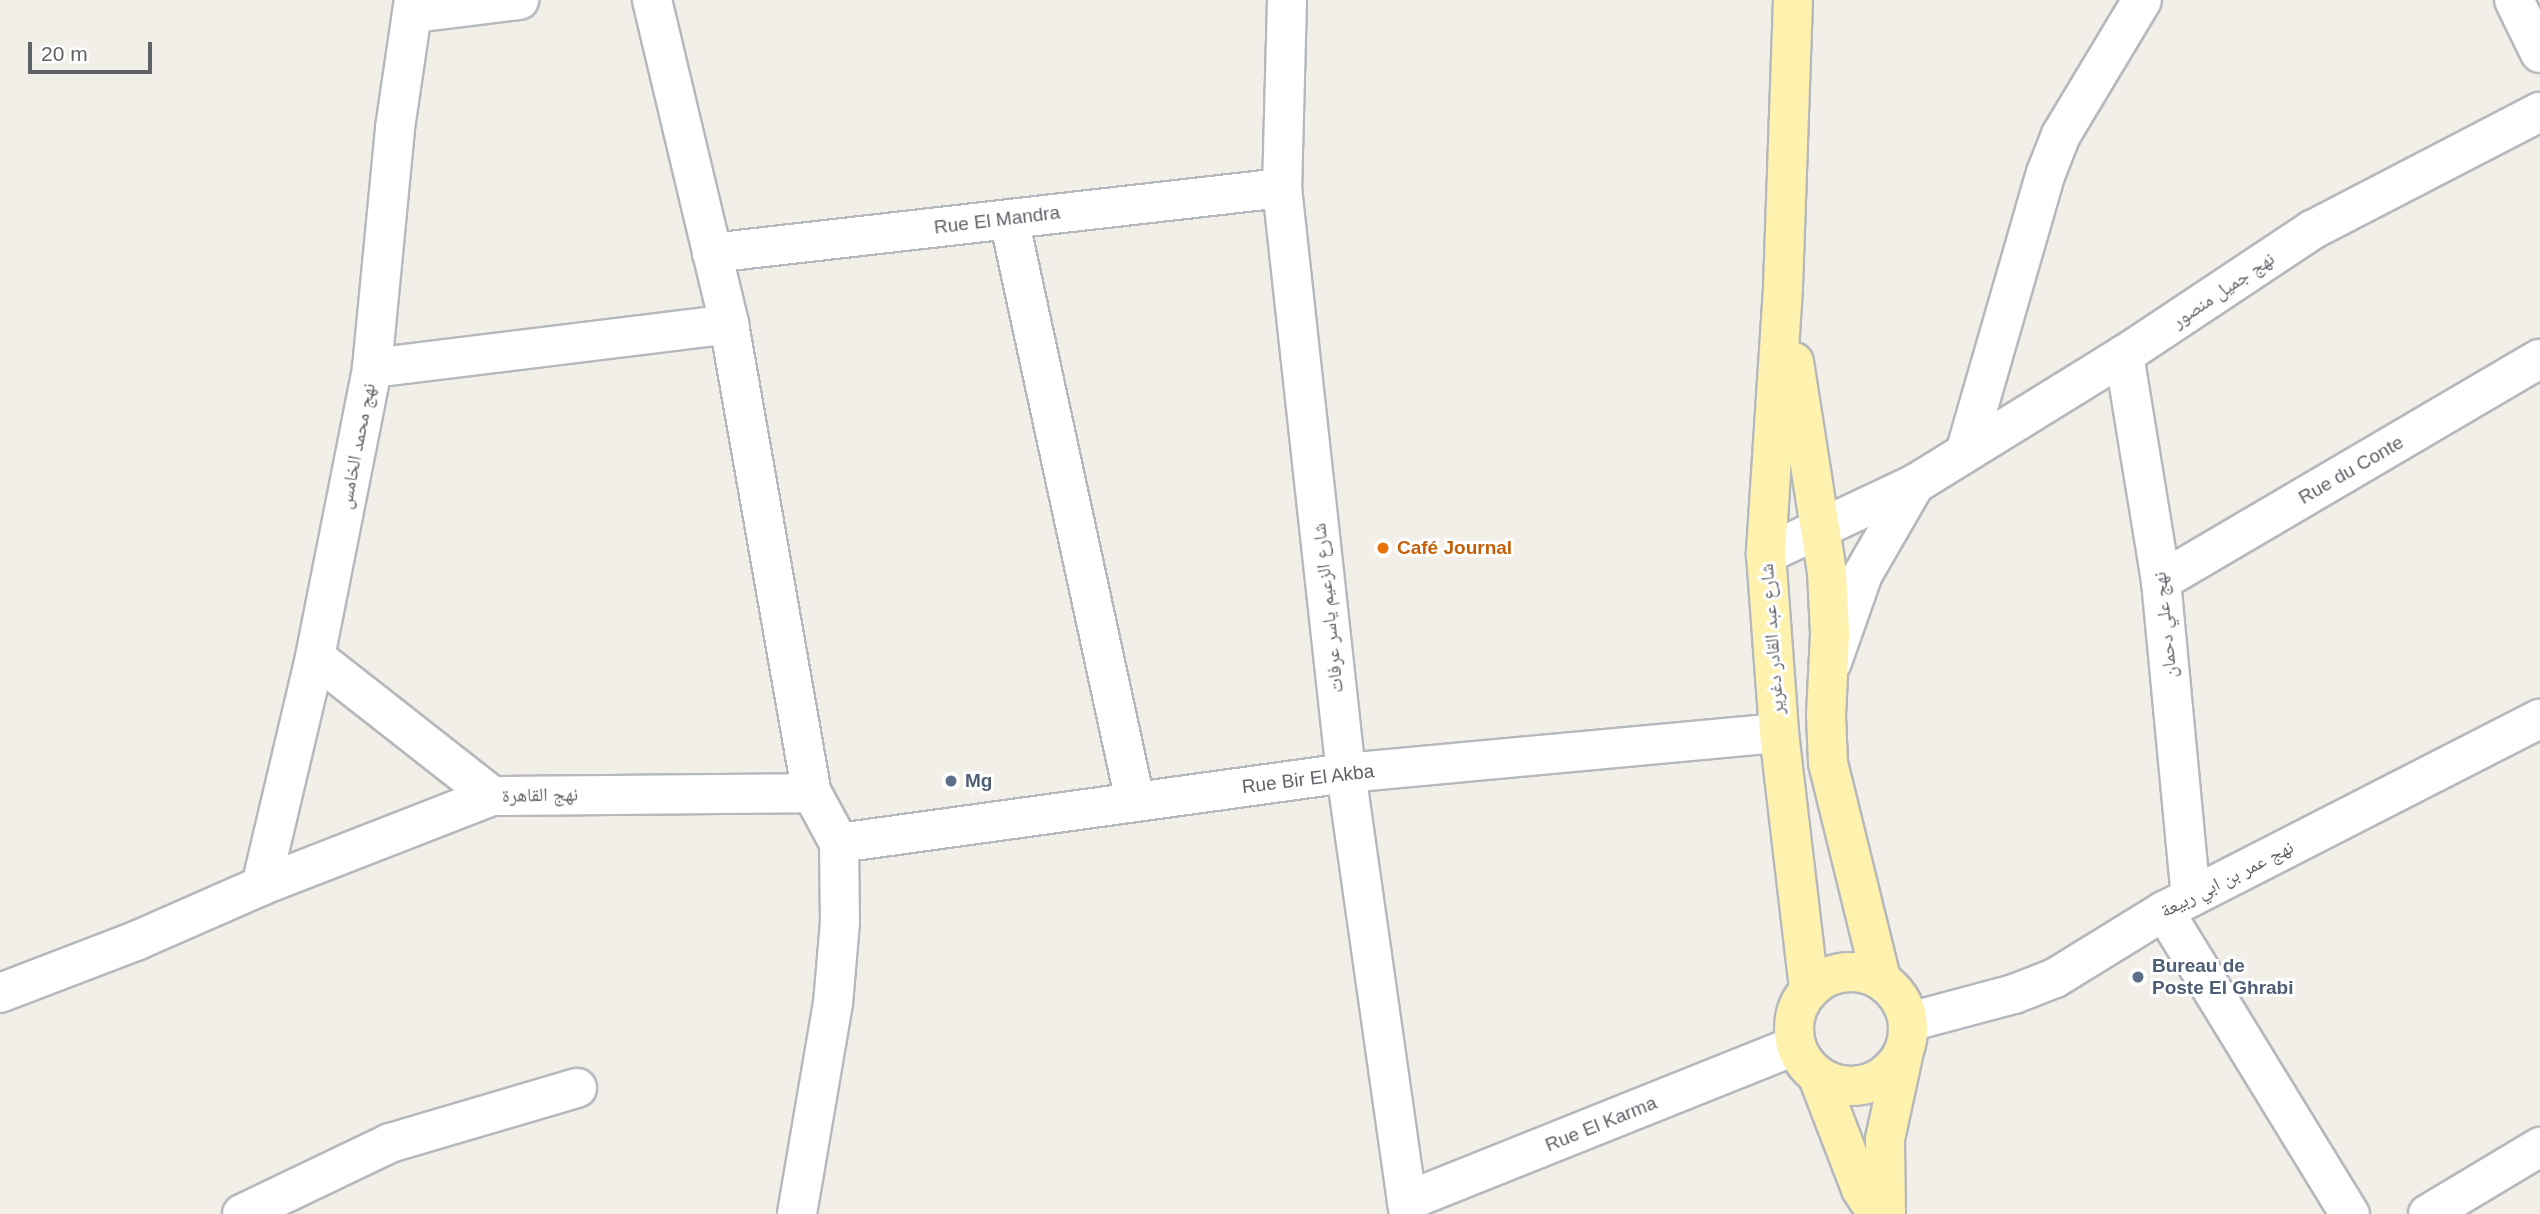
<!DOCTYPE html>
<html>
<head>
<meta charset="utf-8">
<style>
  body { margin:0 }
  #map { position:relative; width:2540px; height:1214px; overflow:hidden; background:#f1efe8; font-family:Arial,"Noto Naskh Arabic",sans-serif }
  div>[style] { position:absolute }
  .roads { filter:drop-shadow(2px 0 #b5b8bc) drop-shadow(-2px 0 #b5b8bc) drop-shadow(0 2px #b5b8bc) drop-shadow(0 -2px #b5b8bc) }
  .minor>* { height:38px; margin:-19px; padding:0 19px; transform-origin:19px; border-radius:19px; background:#fff }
  .major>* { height:38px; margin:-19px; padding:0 19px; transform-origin:19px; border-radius:19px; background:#fff2af }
  .major>.ring { margin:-19px; padding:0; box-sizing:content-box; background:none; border:38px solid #fff2af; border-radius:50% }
  .dots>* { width:19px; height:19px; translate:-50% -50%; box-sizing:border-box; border:4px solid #fff; border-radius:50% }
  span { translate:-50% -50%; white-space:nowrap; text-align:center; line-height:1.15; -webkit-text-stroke:6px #fff; paint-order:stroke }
  .street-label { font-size:19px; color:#5f6368 }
  .food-label { font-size:19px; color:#c56008; font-weight:700 }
  .left { translate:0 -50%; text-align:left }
  .service-label { font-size:19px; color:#4e5e75; font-weight:700 }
  .scale { position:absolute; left:28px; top:42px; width:124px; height:32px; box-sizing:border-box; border:4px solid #5f6368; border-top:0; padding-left:9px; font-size:21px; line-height:24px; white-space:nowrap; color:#5f6368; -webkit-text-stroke:5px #fff; paint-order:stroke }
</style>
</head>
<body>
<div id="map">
  <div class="roads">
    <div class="minor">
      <div style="left:652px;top:0;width:333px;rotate:76.6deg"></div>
      <div style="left:729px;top:324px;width:476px;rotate:80deg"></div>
      <div style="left:812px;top:793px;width:57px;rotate:61.6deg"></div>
      <div style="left:839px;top:843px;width:79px;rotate:89.3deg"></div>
      <div style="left:840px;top:922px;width:81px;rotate:94.9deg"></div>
      <div style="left:833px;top:1003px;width:214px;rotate:99.7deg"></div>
      <div style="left:1287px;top:0;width:188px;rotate:91.5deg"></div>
      <div style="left:1282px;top:188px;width:588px;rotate:83.76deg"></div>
      <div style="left:1346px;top:773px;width:445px;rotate:81.9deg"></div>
      <div style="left:2514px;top:0;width:59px;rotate:63.9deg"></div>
      <div style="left:413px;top:13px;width:107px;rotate:-7deg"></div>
      <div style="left:1009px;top:219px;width:595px;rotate:77.78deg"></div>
      <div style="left:712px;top:253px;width:574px;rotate:-6.51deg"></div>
      <div style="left:2124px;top:355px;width:229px;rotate:80.7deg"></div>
      <div style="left:2161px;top:581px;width:317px;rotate:84.6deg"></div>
      <div style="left:372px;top:368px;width:360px;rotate:-7deg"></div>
      <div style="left:1965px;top:453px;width:291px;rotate:-73.9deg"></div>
      <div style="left:2046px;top:173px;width:41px;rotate:-68.5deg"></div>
      <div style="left:2061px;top:135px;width:157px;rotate:-59deg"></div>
      <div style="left:1766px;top:554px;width:165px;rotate:-25.2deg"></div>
      <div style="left:1915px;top:484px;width:246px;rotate:-31.7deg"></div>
      <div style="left:2124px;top:355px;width:226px;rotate:-33.6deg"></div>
      <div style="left:2312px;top:230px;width:257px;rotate:-27.4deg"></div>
      <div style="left:2161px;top:581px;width:439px;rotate:-30.4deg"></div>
      <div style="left:315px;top:657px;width:225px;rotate:38.1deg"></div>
      <div style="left:492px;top:796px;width:320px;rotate:-0.5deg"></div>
      <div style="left:1832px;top:662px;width:93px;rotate:-70.6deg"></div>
      <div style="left:1863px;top:574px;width:104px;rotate:-60deg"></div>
      <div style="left:839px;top:843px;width:512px;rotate:-7.86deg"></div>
      <div style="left:1346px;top:773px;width:435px;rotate:-5.3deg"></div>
      <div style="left:261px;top:886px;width:235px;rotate:-76.7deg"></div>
      <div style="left:315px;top:657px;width:295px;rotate:-78.8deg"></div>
      <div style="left:372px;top:368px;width:241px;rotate:-84.5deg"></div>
      <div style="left:395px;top:128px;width:129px;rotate:-81.6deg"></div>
      <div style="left:2164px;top:911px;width:356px;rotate:58.5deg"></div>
      <div style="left:0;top:993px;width:148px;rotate:-21deg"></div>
      <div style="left:138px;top:940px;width:134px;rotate:-23.7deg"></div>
      <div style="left:261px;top:886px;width:248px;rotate:-21.3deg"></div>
      <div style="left:1909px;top:1022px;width:109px;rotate:-14.9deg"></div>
      <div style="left:2014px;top:994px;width:44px;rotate:-21.3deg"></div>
      <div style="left:2055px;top:978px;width:128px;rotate:-31.6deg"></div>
      <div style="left:2164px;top:911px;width:422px;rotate:-27.1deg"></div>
      <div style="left:1407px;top:1201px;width:418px;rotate:-21.8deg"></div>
      <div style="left:242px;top:1214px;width:164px;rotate:-25.6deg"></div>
      <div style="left:390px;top:1143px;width:195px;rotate:-16.4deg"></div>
      <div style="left:2428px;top:1214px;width:131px;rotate:-30.9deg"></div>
    </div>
    <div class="major">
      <div style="left:1793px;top:0;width:288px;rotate:92deg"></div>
      <div style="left:1783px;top:288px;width:267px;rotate:93.7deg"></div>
      <div style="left:1766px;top:554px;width:179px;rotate:85.8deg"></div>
      <div style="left:1779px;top:733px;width:257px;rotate:83.3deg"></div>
      <div style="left:1794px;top:362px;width:213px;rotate:81.1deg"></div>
      <div style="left:1827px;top:572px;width:62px;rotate:87.2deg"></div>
      <div style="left:1830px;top:634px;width:81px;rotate:92.8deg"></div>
      <div style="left:1826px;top:715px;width:48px;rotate:87.6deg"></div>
      <div style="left:1828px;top:763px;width:222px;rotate:76.2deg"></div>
      <div class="ring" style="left:1794px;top:972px;width:76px;height:76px"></div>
      <div style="left:1818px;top:1077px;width:120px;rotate:69deg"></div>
      <div style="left:1861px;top:1189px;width:30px;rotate:57deg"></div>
      <div style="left:1886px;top:1214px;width:75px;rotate:-90.8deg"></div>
      <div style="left:1885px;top:1139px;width:85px;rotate:-77.8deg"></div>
    </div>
  </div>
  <div class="dots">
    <div style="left:1383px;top:548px;background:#e8710a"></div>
    <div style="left:951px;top:781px;background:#5c6f8a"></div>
    <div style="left:2138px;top:977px;background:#5c6f8a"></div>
  </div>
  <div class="street-label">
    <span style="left:997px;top:220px;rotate:-7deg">Rue El Mandra</span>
    <span style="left:2223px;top:290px;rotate:-34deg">نهج جميل منصور</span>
    <span style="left:357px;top:446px;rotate:-79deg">نهج محمد الخامس</span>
    <span style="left:2351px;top:470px;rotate:-30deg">Rue du Conte</span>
    <span style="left:1328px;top:608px;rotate:-96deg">شارع الزعيم ياسر عرفات</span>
    <span style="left:2165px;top:625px;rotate:-96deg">نهج علي دحمان</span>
    <span style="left:1772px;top:639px;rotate:-94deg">شارع عبد القادر دغرير</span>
    <span style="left:1308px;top:779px;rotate:-7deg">Rue Bir El Akba</span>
    <span style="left:540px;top:795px;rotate:-1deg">نهج القاهرة</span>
    <span style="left:2227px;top:879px;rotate:-27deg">نهج عمر بن ابي ربيعة</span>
    <span style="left:1601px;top:1124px;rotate:-22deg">Rue El Karma</span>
  </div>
  <div class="food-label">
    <span class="left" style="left:1397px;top:548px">Café Journal</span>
  </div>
  <div class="service-label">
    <span class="left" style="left:965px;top:781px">Mg</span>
    <span class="left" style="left:2152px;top:977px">Bureau de<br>Poste El Ghrabi</span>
  </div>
  <div class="scale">20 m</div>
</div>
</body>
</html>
